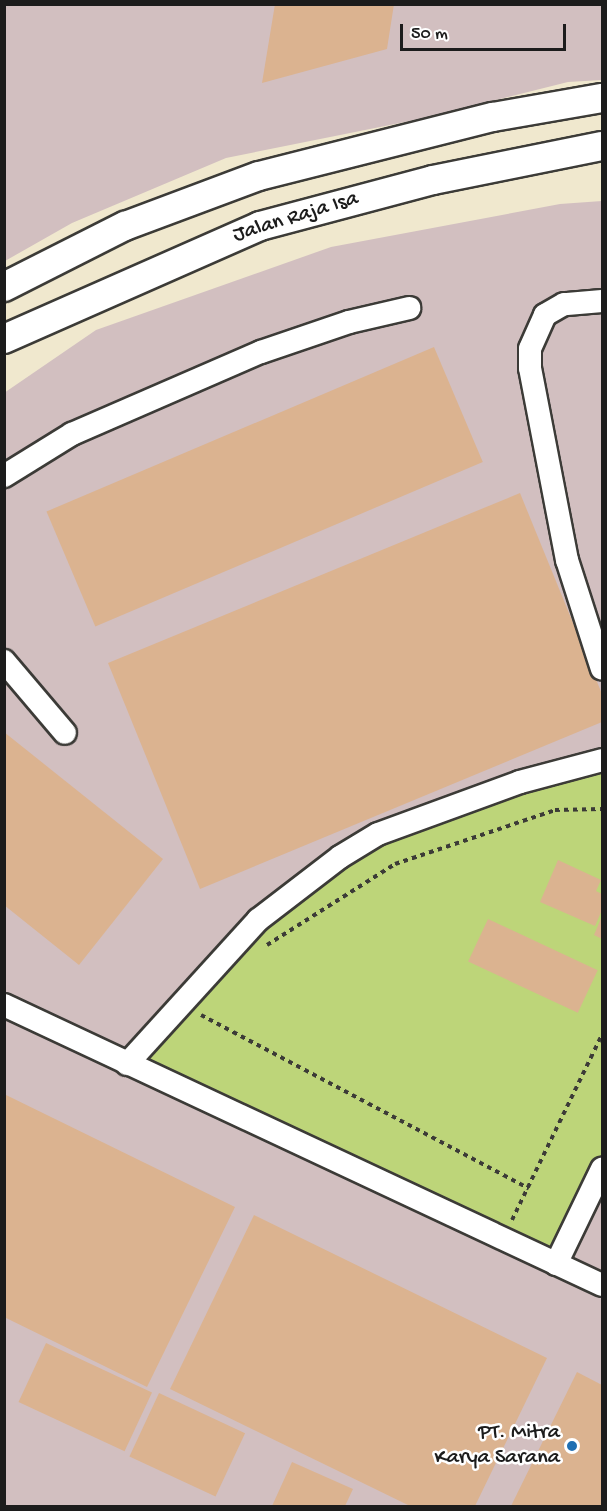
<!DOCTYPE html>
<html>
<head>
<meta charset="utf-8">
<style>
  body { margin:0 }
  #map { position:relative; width:607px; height:1511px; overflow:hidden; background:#f0e8ce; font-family:"Gochi Hand",sans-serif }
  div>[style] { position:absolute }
  .industrial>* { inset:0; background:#d2bfc0 }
  .green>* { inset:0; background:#bdd579 }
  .building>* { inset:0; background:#dbb390; transform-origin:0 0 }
  .path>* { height:4px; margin-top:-2px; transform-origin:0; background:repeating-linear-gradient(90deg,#3c3b37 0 4.5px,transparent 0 9px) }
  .roads { filter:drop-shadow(2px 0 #3c3b37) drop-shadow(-2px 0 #3c3b37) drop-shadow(0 2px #3c3b37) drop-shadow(0 -2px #3c3b37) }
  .minor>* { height:22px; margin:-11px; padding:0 11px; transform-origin:11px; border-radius:11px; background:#fff }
  .major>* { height:28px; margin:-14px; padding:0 14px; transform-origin:14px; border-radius:14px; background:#fff }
  .dots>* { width:16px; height:16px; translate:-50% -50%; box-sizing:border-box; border:3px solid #fff; border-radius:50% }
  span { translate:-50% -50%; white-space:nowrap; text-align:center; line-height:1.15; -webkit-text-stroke:5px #fff; paint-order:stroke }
  .street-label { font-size:22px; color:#1c1c1c }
  .poi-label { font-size:22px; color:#1c1c1c }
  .right { translate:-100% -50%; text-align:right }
  .frame { position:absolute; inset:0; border:6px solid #1c1c1c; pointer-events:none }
  .scale { position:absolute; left:400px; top:24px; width:166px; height:27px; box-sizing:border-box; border:3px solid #1c1c1c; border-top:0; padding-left:8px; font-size:18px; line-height:21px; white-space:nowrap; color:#1c1c1c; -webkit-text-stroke:4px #fff; paint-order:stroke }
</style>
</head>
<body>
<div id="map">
  <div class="industrial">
    <div style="clip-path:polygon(5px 5px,602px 5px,602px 80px,568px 82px,415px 120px,226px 158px,72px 223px,5px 261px)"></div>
    <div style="clip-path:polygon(602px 201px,602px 1506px,5px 1506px,4px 393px,96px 330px,331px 247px,560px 204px)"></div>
  </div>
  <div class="green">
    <div style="clip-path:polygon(602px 755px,602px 1169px,556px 1264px,127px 1064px,249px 925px,311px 863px,383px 826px)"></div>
  </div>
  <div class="building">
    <div style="clip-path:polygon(275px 4px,394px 4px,387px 49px,262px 83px)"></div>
    <div style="left:434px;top:347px;width:125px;height:421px;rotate:67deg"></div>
    <div style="clip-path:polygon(520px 493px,602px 694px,602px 722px,200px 889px,108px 663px)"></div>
    <div style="clip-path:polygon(4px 732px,163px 859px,79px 965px,4px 905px)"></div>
    <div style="clip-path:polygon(558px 860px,601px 880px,596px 891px,602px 894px,602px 910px,595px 926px,540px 902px)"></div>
    <div style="clip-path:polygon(602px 916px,602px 939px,594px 935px)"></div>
    <div style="left:488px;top:919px;width:121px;height:47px;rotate:25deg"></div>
    <div style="clip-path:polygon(4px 1094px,235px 1207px,147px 1387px,4px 1317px)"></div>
    <div style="clip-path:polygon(254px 1215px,547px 1358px,475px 1506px,410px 1506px,170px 1389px)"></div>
    <div style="left:46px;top:1343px;width:117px;height:65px;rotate:25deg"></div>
    <div style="clip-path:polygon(577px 1372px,602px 1385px,602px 1506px,511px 1506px)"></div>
    <div style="left:159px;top:1393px;width:95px;height:70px;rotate:25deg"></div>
    <div style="clip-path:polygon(292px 1462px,353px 1489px,345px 1506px,272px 1506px)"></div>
  </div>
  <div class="path">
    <div style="left:267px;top:945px;width:151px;rotate:-32.3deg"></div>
    <div style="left:395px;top:864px;width:169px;rotate:-18.6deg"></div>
    <div style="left:555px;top:810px;width:47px;rotate:-1.2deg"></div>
    <div style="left:201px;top:1015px;width:371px;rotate:27.9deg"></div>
    <div style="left:512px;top:1220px;width:206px;rotate:-64.1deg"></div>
  </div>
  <div class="roads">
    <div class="minor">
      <div style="left:602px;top:301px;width:38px;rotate:175deg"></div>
      <div style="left:564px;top:304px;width:22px;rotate:150deg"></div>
      <div style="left:545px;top:315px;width:37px;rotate:114deg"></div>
      <div style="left:530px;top:349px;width:19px;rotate:90deg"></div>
      <div style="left:530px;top:368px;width:196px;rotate:79.1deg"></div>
      <div style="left:567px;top:560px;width:114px;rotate:72.2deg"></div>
      <div style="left:4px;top:476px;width:80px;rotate:-31.7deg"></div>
      <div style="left:72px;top:434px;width:206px;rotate:-23.5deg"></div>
      <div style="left:261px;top:352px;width:93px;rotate:-18.8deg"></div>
      <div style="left:349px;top:322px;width:62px;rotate:-13.1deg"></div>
      <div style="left:4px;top:661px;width:94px;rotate:49.7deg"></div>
      <div style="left:4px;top:1005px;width:660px;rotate:25.09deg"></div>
      <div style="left:127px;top:1064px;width:195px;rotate:-47.7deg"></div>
      <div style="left:258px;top:920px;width:103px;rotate:-37.5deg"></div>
      <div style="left:340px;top:857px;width:44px;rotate:-31.2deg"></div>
      <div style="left:378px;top:834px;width:151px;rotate:-20.1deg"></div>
      <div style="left:520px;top:782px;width:85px;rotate:-15deg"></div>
      <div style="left:556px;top:1264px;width:106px;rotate:-64.2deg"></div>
    </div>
    <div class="major">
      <div style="left:4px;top:287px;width:136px;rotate:-26.8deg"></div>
      <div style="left:125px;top:226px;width:143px;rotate:-20.5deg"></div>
      <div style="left:259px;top:176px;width:241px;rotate:-14.2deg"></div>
      <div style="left:493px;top:117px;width:111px;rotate:-9.9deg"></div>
      <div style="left:4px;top:339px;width:280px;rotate:-23.8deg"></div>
      <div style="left:260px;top:226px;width:179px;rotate:-14.9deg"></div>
      <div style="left:433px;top:180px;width:172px;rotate:-11.4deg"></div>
    </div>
  </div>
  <div class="dots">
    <div style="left:572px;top:1446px;background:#1f6fb2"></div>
  </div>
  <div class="street-label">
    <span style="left:296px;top:218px;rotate:-17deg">Jalan Raja Isa</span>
  </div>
  <div class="poi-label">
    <span class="right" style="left:560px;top:1446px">PT. Mitra<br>Karya Sarana</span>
  </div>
  <div class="frame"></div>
  <div class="scale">50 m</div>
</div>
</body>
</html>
